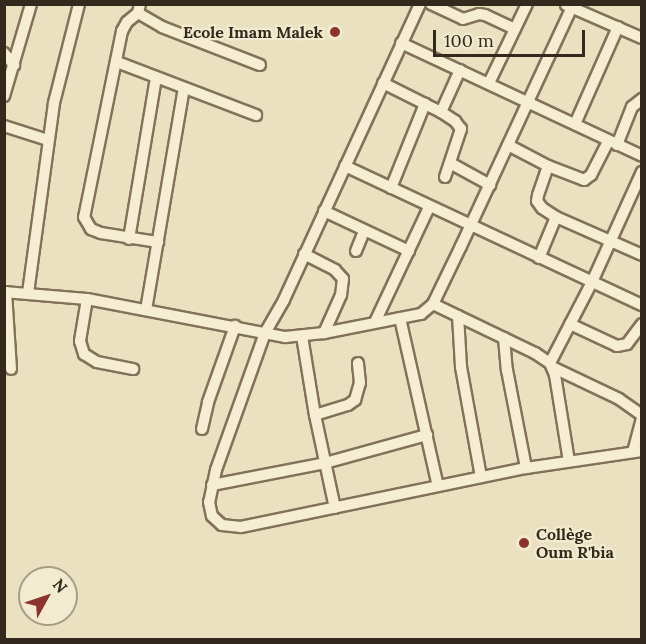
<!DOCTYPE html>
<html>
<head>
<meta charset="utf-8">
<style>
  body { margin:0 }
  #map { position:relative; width:646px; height:644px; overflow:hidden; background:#eae1c0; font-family:Lora,serif }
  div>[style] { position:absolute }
  .roads { filter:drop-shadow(2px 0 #827259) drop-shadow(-2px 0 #827259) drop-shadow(0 2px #827259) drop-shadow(0 -2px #827259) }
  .minor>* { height:10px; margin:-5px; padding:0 5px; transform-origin:5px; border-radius:5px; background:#f6eed3 }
  .dots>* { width:16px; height:16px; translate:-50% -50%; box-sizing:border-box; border:3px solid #f2ebcf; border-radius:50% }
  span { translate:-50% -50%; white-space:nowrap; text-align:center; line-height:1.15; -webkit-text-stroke:4.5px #f2ebcf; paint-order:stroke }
  .poi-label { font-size:16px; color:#33291d; font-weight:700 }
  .right { translate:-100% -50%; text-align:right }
  .left { translate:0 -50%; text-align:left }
  .frame { position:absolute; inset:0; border:6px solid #33291d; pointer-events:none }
  .north { position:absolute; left:18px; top:566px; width:60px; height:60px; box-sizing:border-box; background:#f2ebcf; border:2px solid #a69d88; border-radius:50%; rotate:50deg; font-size:16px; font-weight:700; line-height:24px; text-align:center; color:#33291d }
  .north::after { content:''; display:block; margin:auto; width:21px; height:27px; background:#8d332e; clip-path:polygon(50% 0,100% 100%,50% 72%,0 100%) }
  .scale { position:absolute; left:433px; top:30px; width:152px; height:27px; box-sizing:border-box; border:3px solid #33291d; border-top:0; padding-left:8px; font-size:18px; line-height:21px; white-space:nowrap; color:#33291d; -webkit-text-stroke:4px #f2ebcf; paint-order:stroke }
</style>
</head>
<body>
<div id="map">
  <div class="roads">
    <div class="minor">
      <div style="left:140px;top:4px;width:9px;rotate:103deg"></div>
      <div style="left:138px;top:13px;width:14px;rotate:141deg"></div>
      <div style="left:127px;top:22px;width:10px;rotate:119deg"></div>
      <div style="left:122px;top:31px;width:190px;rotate:101.5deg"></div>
      <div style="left:84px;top:217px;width:14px;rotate:60deg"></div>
      <div style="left:91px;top:229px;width:11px;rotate:22deg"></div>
      <div style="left:101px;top:233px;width:58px;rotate:9deg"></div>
      <div style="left:420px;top:4px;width:326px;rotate:114.7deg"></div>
      <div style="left:284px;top:300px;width:38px;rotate:120deg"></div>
      <div style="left:265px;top:333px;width:145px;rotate:109.7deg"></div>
      <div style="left:216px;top:470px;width:33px;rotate:102deg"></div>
      <div style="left:209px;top:502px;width:14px;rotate:78deg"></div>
      <div style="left:212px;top:516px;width:13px;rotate:42deg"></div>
      <div style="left:222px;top:525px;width:19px;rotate:6deg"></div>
      <div style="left:241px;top:527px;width:291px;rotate:-11.7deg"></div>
      <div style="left:526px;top:468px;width:117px;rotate:-8.3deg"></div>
      <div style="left:431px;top:4px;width:35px;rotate:25deg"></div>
      <div style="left:463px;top:19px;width:17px;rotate:-17deg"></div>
      <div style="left:479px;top:14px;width:6px;rotate:9deg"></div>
      <div style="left:485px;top:15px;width:33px;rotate:25deg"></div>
      <div style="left:566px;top:5px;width:83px;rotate:23.5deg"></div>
      <div style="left:138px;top:13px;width:28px;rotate:30deg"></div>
      <div style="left:162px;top:27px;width:105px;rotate:21.2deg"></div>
      <div style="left:401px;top:43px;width:266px;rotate:25.1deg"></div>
      <div style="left:4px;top:53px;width:16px;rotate:50deg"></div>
      <div style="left:117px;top:62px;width:149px;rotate:20.9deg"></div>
      <div style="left:383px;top:83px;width:65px;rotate:26.6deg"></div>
      <div style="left:489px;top:83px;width:88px;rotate:-64.3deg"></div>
      <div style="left:4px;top:96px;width:96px;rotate:-73.6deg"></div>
      <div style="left:575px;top:124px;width:106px;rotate:-66.1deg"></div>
      <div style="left:4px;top:126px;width:46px;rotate:17.7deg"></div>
      <div style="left:508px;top:145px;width:45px;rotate:27.7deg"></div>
      <div style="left:548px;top:166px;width:39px;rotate:21deg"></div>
      <div style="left:584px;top:180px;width:9px;rotate:-36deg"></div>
      <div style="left:591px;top:175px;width:38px;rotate:-63deg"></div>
      <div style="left:617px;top:145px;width:41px;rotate:-68.5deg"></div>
      <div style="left:632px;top:107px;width:13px;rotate:-39deg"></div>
      <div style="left:450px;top:163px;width:46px;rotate:28.8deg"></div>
      <div style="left:345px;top:166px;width:328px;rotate:25.1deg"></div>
      <div style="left:548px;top:166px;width:31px;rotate:109deg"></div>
      <div style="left:538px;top:195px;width:6px;rotate:99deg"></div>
      <div style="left:537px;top:201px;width:9px;rotate:54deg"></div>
      <div style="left:542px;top:208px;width:17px;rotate:33deg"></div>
      <div style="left:556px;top:217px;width:94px;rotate:23.8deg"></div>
      <div style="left:445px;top:177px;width:51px;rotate:-71.6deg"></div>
      <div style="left:461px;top:129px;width:10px;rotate:-127deg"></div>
      <div style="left:455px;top:121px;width:17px;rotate:-147deg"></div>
      <div style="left:441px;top:112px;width:46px;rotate:-65.7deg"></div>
      <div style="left:391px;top:188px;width:91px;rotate:-68deg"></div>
      <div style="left:324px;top:211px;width:94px;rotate:25.2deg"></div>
      <div style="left:129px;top:239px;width:163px;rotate:-80.5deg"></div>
      <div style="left:356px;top:251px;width:22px;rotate:-68deg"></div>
      <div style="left:304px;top:254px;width:35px;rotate:27deg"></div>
      <div style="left:335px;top:270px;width:12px;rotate:48deg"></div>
      <div style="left:343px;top:279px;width:16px;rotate:97deg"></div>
      <div style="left:341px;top:295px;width:42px;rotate:114.1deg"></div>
      <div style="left:539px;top:258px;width:44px;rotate:-67.5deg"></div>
      <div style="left:4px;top:292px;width:83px;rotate:4.8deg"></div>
      <div style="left:87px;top:299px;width:202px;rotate:10.9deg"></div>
      <div style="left:285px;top:337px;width:39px;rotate:-6deg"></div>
      <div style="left:324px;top:333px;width:99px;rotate:-11.1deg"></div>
      <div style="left:421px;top:314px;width:16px;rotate:-40deg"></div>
      <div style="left:433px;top:304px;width:64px;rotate:-64.2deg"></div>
      <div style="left:461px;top:246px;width:264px;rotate:-65.1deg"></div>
      <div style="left:6px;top:292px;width:77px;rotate:86.3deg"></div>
      <div style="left:28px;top:293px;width:192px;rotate:-82.2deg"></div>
      <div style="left:54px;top:103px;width:102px;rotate:-75.8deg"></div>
      <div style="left:87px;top:299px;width:43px;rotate:99.5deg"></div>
      <div style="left:80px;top:341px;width:14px;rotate:73deg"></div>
      <div style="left:84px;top:354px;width:15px;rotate:32deg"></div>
      <div style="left:97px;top:362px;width:37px;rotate:11deg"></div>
      <div style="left:433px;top:304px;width:113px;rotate:25.7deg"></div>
      <div style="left:535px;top:353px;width:18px;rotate:34deg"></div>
      <div style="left:550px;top:363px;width:13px;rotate:67deg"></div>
      <div style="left:555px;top:375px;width:87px;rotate:80.8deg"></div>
      <div style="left:146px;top:310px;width:225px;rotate:-80.3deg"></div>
      <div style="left:458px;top:316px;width:51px;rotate:86.6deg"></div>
      <div style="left:461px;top:367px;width:112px;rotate:79.7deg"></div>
      <div style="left:400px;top:318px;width:172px;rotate:77.3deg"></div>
      <div style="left:375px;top:322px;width:127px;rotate:-64.8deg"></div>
      <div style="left:570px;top:324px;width:52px;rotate:25.1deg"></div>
      <div style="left:617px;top:346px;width:10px;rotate:-11deg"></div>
      <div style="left:627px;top:344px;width:25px;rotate:-53deg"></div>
      <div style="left:302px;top:336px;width:80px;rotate:80.7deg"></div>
      <div style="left:315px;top:415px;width:95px;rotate:77.9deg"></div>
      <div style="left:504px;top:338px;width:32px;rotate:85deg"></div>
      <div style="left:507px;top:370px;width:100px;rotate:79deg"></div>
      <div style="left:550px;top:363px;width:91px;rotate:-62.6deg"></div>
      <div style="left:592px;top:282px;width:121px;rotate:-65.6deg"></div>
      <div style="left:552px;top:367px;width:74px;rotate:25.5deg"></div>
      <div style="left:619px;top:399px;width:28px;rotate:35deg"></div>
      <div style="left:315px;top:415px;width:34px;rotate:-17deg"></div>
      <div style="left:348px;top:405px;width:9px;rotate:-36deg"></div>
      <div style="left:355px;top:400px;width:18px;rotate:-74deg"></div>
      <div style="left:360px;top:383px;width:20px;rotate:-96deg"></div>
      <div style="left:202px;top:429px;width:28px;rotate:-77deg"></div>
      <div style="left:208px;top:402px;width:81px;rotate:-70.4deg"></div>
      <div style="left:633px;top:452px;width:34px;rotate:-75deg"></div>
      <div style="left:212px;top:485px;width:115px;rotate:-11deg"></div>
      <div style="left:325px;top:463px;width:106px;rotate:-15.4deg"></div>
    </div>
  </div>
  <div class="dots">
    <div style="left:335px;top:32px;background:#8d332e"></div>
    <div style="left:524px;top:543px;background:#8d332e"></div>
  </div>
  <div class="poi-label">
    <span class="right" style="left:323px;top:32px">Ecole Imam Malek</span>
    <span class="left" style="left:536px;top:543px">Collège<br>Oum R'bia</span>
  </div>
  <div class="frame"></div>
  <div class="north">N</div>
  <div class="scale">100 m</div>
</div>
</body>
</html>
